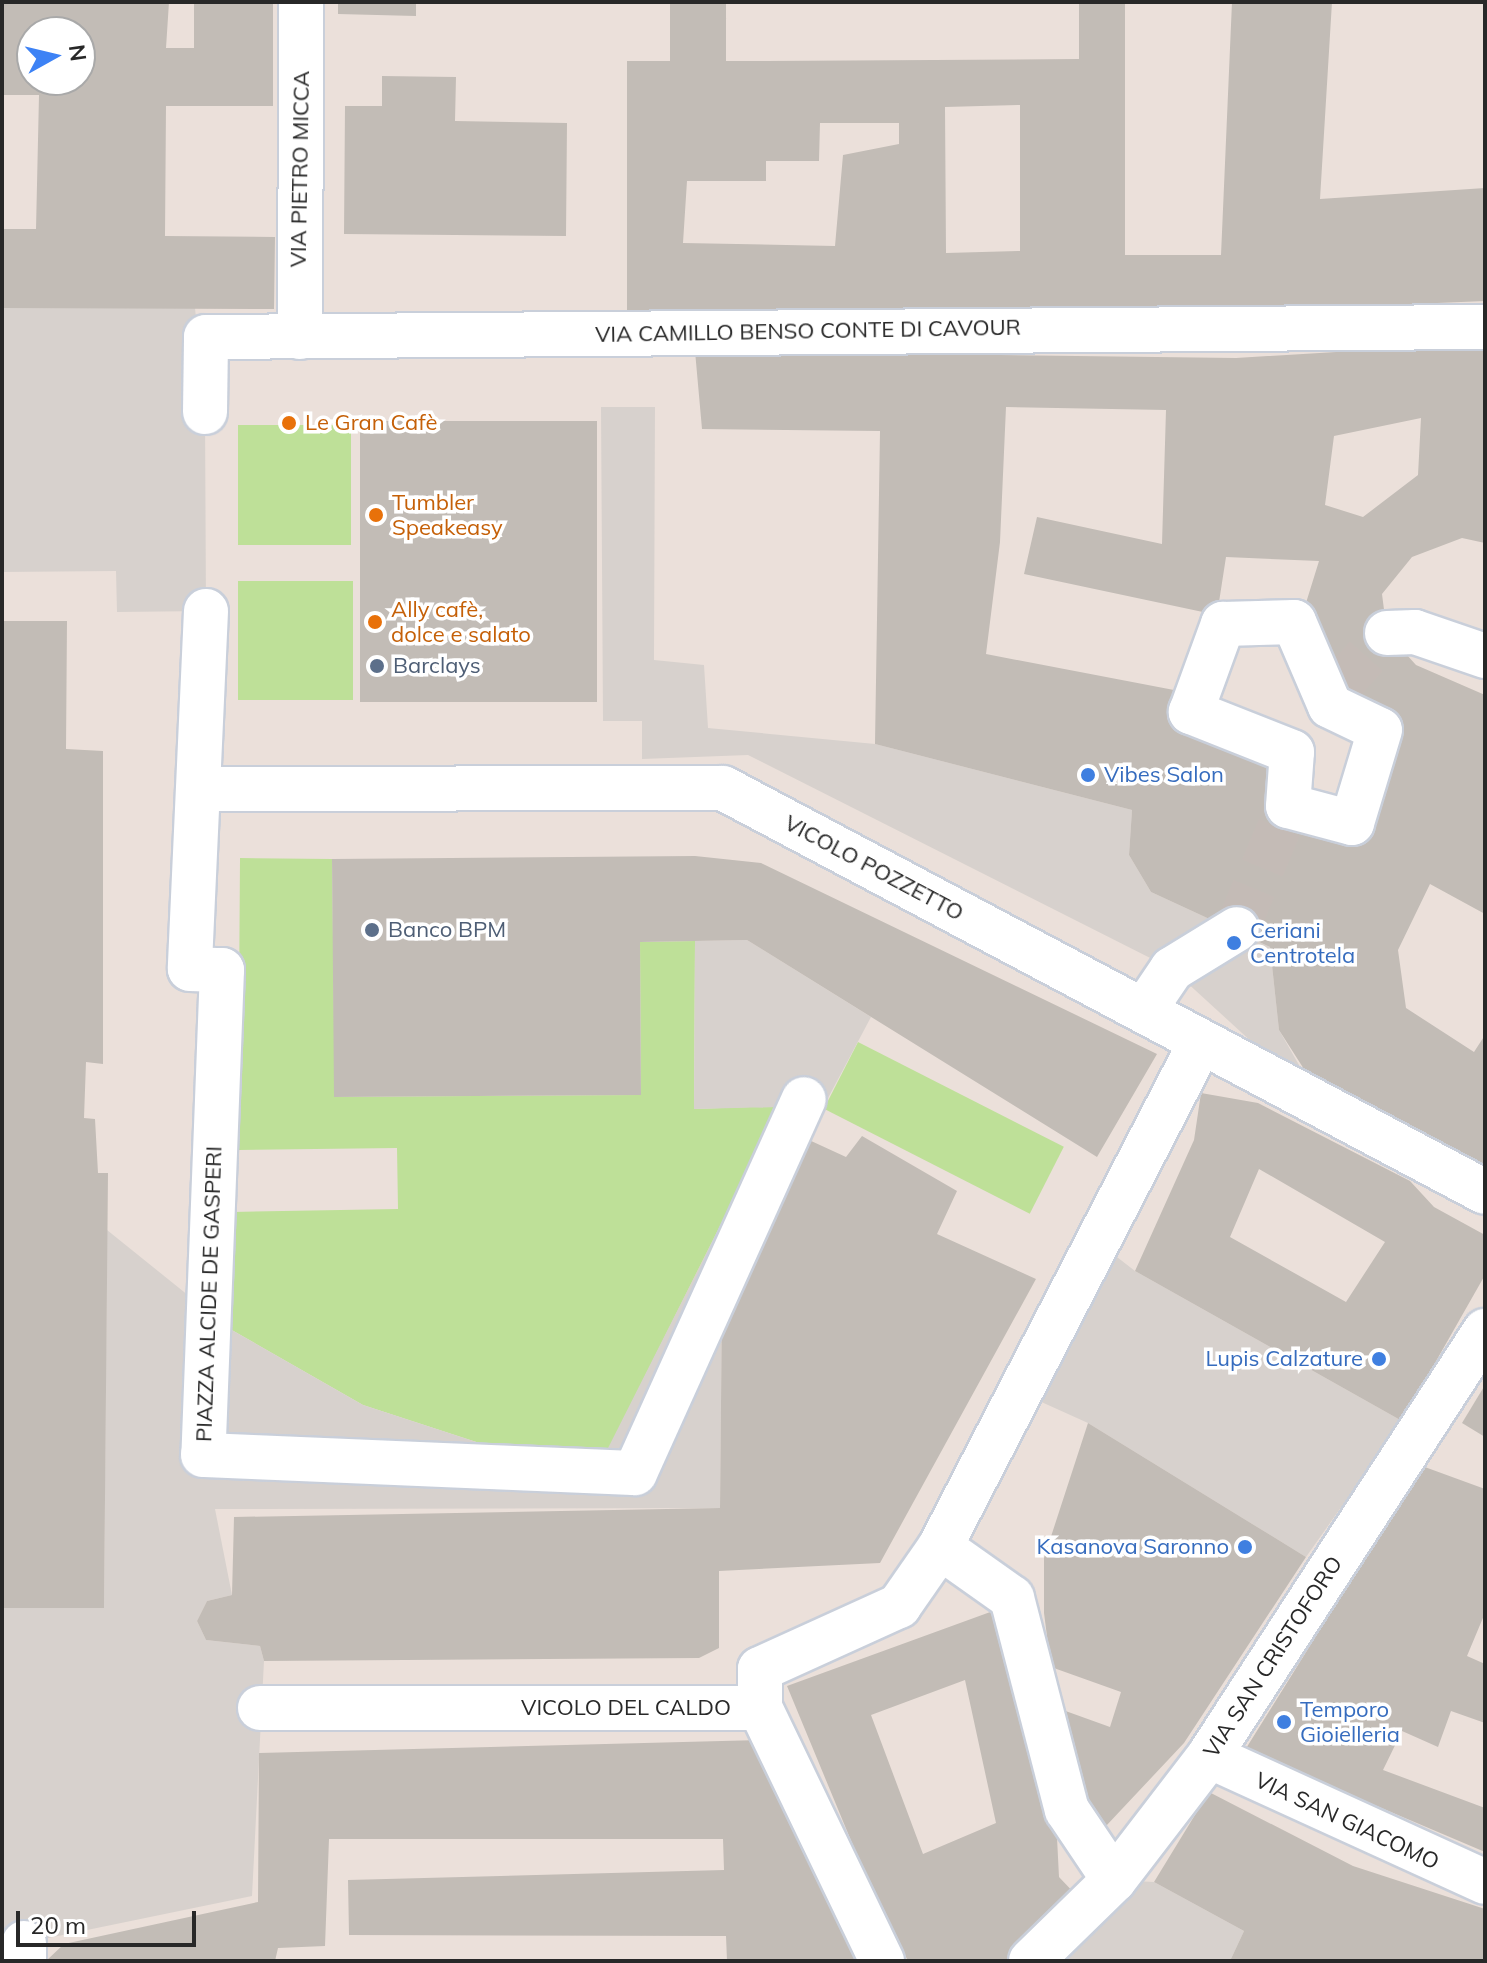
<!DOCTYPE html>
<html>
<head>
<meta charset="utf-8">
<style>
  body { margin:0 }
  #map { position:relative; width:1487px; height:1963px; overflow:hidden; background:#ebe0da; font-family:Mulish,sans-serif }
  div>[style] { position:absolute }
  .green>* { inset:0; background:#bee098; transform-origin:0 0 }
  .plaza>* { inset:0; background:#d7d1cd }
  .building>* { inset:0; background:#c2bcb6; transform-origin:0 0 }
  .pedestrian-tunnel>* { height:44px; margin-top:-22px; transform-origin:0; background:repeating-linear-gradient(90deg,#c4bbb6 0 44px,transparent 0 66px) }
  .minor-tunnel>* { height:44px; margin-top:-22px; transform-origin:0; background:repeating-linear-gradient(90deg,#c4bbb6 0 44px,transparent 0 66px) }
  .roads { filter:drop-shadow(2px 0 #c9cfda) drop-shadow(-2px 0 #c9cfda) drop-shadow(0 2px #c9cfda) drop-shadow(0 -2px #c9cfda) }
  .pedestrian>* { height:44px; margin:-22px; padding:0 22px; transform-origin:22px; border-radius:22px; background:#fff }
  .minor>* { height:44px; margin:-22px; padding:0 22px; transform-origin:22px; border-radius:22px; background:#fff }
  .dots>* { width:22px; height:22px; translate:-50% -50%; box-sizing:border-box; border:4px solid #fff; border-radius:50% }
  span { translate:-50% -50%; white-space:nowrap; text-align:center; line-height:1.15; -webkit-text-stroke:7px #fff; paint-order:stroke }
  .street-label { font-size:22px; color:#282828 }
  .food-label { font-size:22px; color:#c56008 }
  .left { translate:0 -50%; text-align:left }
  .service-label { font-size:22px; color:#4e5e75 }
  .shop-label { font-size:22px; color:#366cbe }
  .right { translate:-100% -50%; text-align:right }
  .frame { position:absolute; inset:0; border:4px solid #282828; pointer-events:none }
  .north { position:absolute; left:16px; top:16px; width:80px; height:80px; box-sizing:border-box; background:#fff; border:2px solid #a9a9a9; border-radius:50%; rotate:82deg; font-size:22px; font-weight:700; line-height:32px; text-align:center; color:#282828 }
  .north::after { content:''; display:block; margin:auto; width:28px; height:36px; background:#3d82f5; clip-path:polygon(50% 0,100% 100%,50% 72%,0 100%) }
  .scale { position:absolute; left:16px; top:1911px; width:180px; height:36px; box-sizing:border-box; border:4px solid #282828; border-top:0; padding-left:10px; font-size:24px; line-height:28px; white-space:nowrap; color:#282828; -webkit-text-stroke:6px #fff; paint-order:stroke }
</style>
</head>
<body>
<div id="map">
  <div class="green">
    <div style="left:238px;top:425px;width:113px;height:120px"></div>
    <div style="left:238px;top:581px;width:115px;height:119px"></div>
    <div style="clip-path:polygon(240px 858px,332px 859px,335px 1097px,641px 1095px,640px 942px,695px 941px,694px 1109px,780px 1106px,603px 1460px,519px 1456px,363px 1405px,230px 1329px,232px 1212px,398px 1209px,397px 1148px,238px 1150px)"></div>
    <div style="left:858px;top:1042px;width:231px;height:75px;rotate:27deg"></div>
  </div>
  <div class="plaza">
    <div style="clip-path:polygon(2px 308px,195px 308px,205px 412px,206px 611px,117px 612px,116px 571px,2px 572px)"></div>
    <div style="clip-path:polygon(601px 407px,655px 407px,654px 660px,704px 665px,708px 728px,875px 744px,1132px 810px,1129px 855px,1151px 892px,1270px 947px,1279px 1030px,1323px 1107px,1172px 969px,748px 755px,642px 759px,642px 721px,603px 721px)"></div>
    <div style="clip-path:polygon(747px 940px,871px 1017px,722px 1298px,720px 1508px,215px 1509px,232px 1595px,207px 1601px,197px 1621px,206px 1640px,260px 1646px,264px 1661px,252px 1896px,24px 1943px,2px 1939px,2px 1608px,104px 1607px,107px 1230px,230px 1329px,363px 1405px,519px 1456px,602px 1460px,780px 1107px,694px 1109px,695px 941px)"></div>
    <div style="clip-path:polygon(1095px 1240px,1135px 1271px,1402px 1421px,1306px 1557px,1088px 1423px,1017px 1391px)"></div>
    <div style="clip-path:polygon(1114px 1880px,1154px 1882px,1244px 1931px,1230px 1961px,1031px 1961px)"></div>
  </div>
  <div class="building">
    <div style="clip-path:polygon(evenodd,2px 2px,169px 2px,166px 48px,194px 48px,194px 2px,273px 2px,273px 106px,166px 106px,165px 236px,275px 237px,274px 309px,2px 308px,2px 229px,36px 229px,39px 95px,2px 95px,2px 2px,32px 32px,80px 32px,80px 80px,32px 80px,32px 32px)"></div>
    <div style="clip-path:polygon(338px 2px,416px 2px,416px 16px,338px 14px)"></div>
    <div style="clip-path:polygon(evenodd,670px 2px,726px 2px,726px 61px,766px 61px,1079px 59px,1079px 2px,1125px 2px,1125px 255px,1221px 255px,1232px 2px,1332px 2px,1320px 199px,1485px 188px,1485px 301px,1221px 312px,627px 310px,627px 61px,670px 61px,670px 2px,1020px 105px,1020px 251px,946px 253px,945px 107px,1020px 105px,670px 2px,820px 123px,899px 123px,899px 144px,843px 155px,835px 246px,683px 243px,687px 181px,766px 181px,766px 161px,819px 161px,820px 123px)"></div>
    <div style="clip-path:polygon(382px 76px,456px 77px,455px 121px,567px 123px,566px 236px,344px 234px,345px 106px,382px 106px)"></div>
    <div style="clip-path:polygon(evenodd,1485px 343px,1485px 543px,1462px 538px,1412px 557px,1382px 594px,1387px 633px,1416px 665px,1485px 695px,1485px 914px,1430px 884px,1398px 950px,1406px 1008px,1474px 1052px,1485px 1035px,1485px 1178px,1325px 1102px,1279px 1030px,1270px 947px,1151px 892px,1129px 855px,1132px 810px,875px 744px,880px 431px,702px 429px,695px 351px,1236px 358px,1485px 343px,1006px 407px,1166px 410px,1162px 544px,1037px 517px,1024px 574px,1217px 615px,1226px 557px,1319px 561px,1301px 619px,1346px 706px,1370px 794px,1282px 821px,1284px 759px,1168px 716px,1174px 690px,986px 654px,1000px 542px,1006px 407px,1485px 343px,1421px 418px,1418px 475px,1363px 517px,1325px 505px,1334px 436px,1421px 418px)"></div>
    <div style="left:360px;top:421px;width:237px;height:281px"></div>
    <div style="clip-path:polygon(2px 621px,67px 621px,66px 749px,103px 751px,103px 1064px,86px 1062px,84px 1118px,95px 1119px,98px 1173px,108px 1173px,104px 1608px,2px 1608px)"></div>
    <div style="clip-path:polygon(695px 856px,761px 863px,1157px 1054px,1097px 1157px,747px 940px,640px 942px,641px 1095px,334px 1097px,332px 859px)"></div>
    <div style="clip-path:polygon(evenodd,1201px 1093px,1258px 1103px,1410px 1181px,1434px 1207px,1485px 1235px,1485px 1275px,1402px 1421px,1135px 1271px,1194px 1140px,1201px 1093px,1259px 1169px,1385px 1242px,1346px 1302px,1230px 1237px,1259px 1169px)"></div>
    <div style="clip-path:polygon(862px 1136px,957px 1191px,937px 1234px,1036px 1279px,880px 1563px,719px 1571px,719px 1648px,699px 1658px,264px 1661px,260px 1646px,206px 1640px,197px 1621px,207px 1601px,232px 1595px,234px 1517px,720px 1508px,722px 1298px,809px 1140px,846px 1157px)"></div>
    <div style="clip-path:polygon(1485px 1385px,1485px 1437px,1462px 1423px)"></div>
    <div style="clip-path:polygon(1088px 1423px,1306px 1557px,1184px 1743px,1106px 1826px,1064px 1777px,1060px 1709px,1110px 1727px,1121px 1692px,1051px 1667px,1044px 1613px,1044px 1558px)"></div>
    <div style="clip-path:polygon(1422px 1466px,1485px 1489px,1485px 1613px,1467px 1656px,1485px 1664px,1485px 1723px,1451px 1711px,1438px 1747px,1402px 1731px,1383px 1770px,1485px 1808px,1485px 1852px,1245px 1750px)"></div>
    <div style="clip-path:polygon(evenodd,1004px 1607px,1055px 1798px,1059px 1877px,1078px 1897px,1011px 1961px,908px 1961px,869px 1884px,787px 1686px,1004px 1607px,965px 1680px,996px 1823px,923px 1854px,871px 1715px,965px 1680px)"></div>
    <div style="clip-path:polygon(761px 1740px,857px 1961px,727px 1961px,726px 1936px,349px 1935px,348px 1880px,724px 1870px,723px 1839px,329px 1839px,325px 1946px,278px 1948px,275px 1961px,46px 1961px,64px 1944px,258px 1902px,259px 1753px)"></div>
    <div style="clip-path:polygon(1209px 1792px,1353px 1866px,1485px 1909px,1485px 1961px,1230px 1961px,1244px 1931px,1154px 1882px)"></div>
  </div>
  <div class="pedestrian-tunnel">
    <div style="left:1237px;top:929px;width:117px;rotate:-67.4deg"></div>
  </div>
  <div class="minor-tunnel">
    <div style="left:1337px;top:689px;width:75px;rotate:-48.2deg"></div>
  </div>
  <div class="roads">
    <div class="pedestrian">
      <div style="left:206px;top:611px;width:358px;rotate:92.6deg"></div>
      <div style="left:190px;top:969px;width:32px;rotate:2deg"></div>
      <div style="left:222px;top:970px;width:485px;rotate:92.2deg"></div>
      <div style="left:203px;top:1455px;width:432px;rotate:2.4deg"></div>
      <div style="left:635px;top:1473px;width:410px;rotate:-65.7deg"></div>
      <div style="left:1294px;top:622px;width:91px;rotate:66.8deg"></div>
      <div style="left:1330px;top:706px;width:55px;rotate:25.6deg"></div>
      <div style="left:1380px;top:730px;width:97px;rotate:106.8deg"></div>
      <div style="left:1352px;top:823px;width:66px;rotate:-165.1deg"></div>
      <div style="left:1288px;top:806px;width:54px;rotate:-85.8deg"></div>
      <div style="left:1292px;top:752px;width:109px;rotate:-158.4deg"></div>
      <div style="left:1191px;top:712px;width:94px;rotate:-70deg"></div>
      <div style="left:1223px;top:624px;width:71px;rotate:-1.6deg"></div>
      <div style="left:1145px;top:1009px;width:48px;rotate:-56deg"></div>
      <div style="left:1172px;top:969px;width:76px;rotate:-31.6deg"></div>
      <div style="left:940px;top:1547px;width:88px;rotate:35.3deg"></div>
      <div style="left:1012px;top:1598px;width:219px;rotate:75.5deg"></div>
      <div style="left:1067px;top:1810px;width:84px;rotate:56.1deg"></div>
      <div style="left:260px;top:1708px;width:500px"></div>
      <div style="left:1209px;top:1756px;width:303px;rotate:24.5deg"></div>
      <div style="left:24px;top:1961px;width:18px;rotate:-90deg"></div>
      <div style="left:882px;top:1961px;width:281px;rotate:-115.7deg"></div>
      <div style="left:760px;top:1708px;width:39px;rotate:-90deg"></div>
      <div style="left:760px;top:1669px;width:153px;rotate:-24.4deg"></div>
      <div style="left:899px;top:1606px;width:72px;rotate:-55.2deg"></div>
      <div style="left:940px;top:1547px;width:566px;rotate:-62.67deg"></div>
      <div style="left:1031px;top:1961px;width:116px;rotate:-44.3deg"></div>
      <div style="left:1114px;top:1880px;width:156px;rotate:-52.5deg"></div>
      <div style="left:1209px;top:1756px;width:507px;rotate:-57deg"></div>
    </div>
    <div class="minor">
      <div style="left:300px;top:337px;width:335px;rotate:-89.8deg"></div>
      <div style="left:205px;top:412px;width:75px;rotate:-89.2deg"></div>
      <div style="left:206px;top:337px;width:1279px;rotate:-0.45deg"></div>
      <div style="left:1387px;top:633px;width:28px;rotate:-2deg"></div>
      <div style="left:1415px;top:632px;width:74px;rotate:18.9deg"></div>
      <div style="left:202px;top:789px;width:521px;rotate:-0.11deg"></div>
      <div style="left:723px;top:788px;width:862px;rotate:27.93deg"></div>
    </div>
  </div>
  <div class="dots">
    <div style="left:289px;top:423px;background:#e8710a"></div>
    <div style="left:376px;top:515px;background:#e8710a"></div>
    <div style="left:375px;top:622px;background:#e8710a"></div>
    <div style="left:377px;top:666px;background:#5c6f8a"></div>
    <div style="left:1088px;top:775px;background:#3f7fe0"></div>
    <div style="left:372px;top:930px;background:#5c6f8a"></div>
    <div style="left:1234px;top:943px;background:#3f7fe0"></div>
    <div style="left:1379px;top:1359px;background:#3f7fe0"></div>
    <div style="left:1245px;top:1547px;background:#3f7fe0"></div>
    <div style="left:1284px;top:1722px;background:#3f7fe0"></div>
  </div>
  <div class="street-label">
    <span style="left:300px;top:169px;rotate:-89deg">VIA PIETRO MICCA</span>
    <span style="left:808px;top:331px;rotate:-1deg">VIA CAMILLO BENSO CONTE DI CAVOUR</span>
    <span style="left:874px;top:868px;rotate:28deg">VICOLO POZZETTO</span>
    <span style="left:209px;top:1294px;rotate:-88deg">PIAZZA ALCIDE DE GASPERI</span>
    <span style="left:1273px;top:1657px;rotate:-57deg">VIA SAN CRISTOFORO</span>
    <span style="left:626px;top:1708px">VICOLO DEL CALDO</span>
    <span style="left:1347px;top:1821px;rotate:25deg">VIA SAN GIACOMO</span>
  </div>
  <div class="food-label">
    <span class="left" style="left:305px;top:423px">Le Gran Cafè</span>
    <span class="left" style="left:392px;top:515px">Tumbler<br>Speakeasy</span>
    <span class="left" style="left:391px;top:622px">Ally cafè,<br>dolce e salato</span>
  </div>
  <div class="service-label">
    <span class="left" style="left:393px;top:666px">Barclays</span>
    <span class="left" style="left:388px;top:930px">Banco BPM</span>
  </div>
  <div class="shop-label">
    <span class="left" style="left:1104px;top:775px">Vibes Salon</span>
    <span class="left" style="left:1250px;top:943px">Ceriani<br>Centrotela</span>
    <span class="right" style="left:1363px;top:1359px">Lupis Calzature</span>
    <span class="right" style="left:1229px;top:1547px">Kasanova Saronno</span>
    <span class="left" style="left:1300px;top:1722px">Temporo<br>Gioielleria</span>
  </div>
  <div class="frame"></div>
  <div class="north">N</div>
  <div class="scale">20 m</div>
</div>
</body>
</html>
